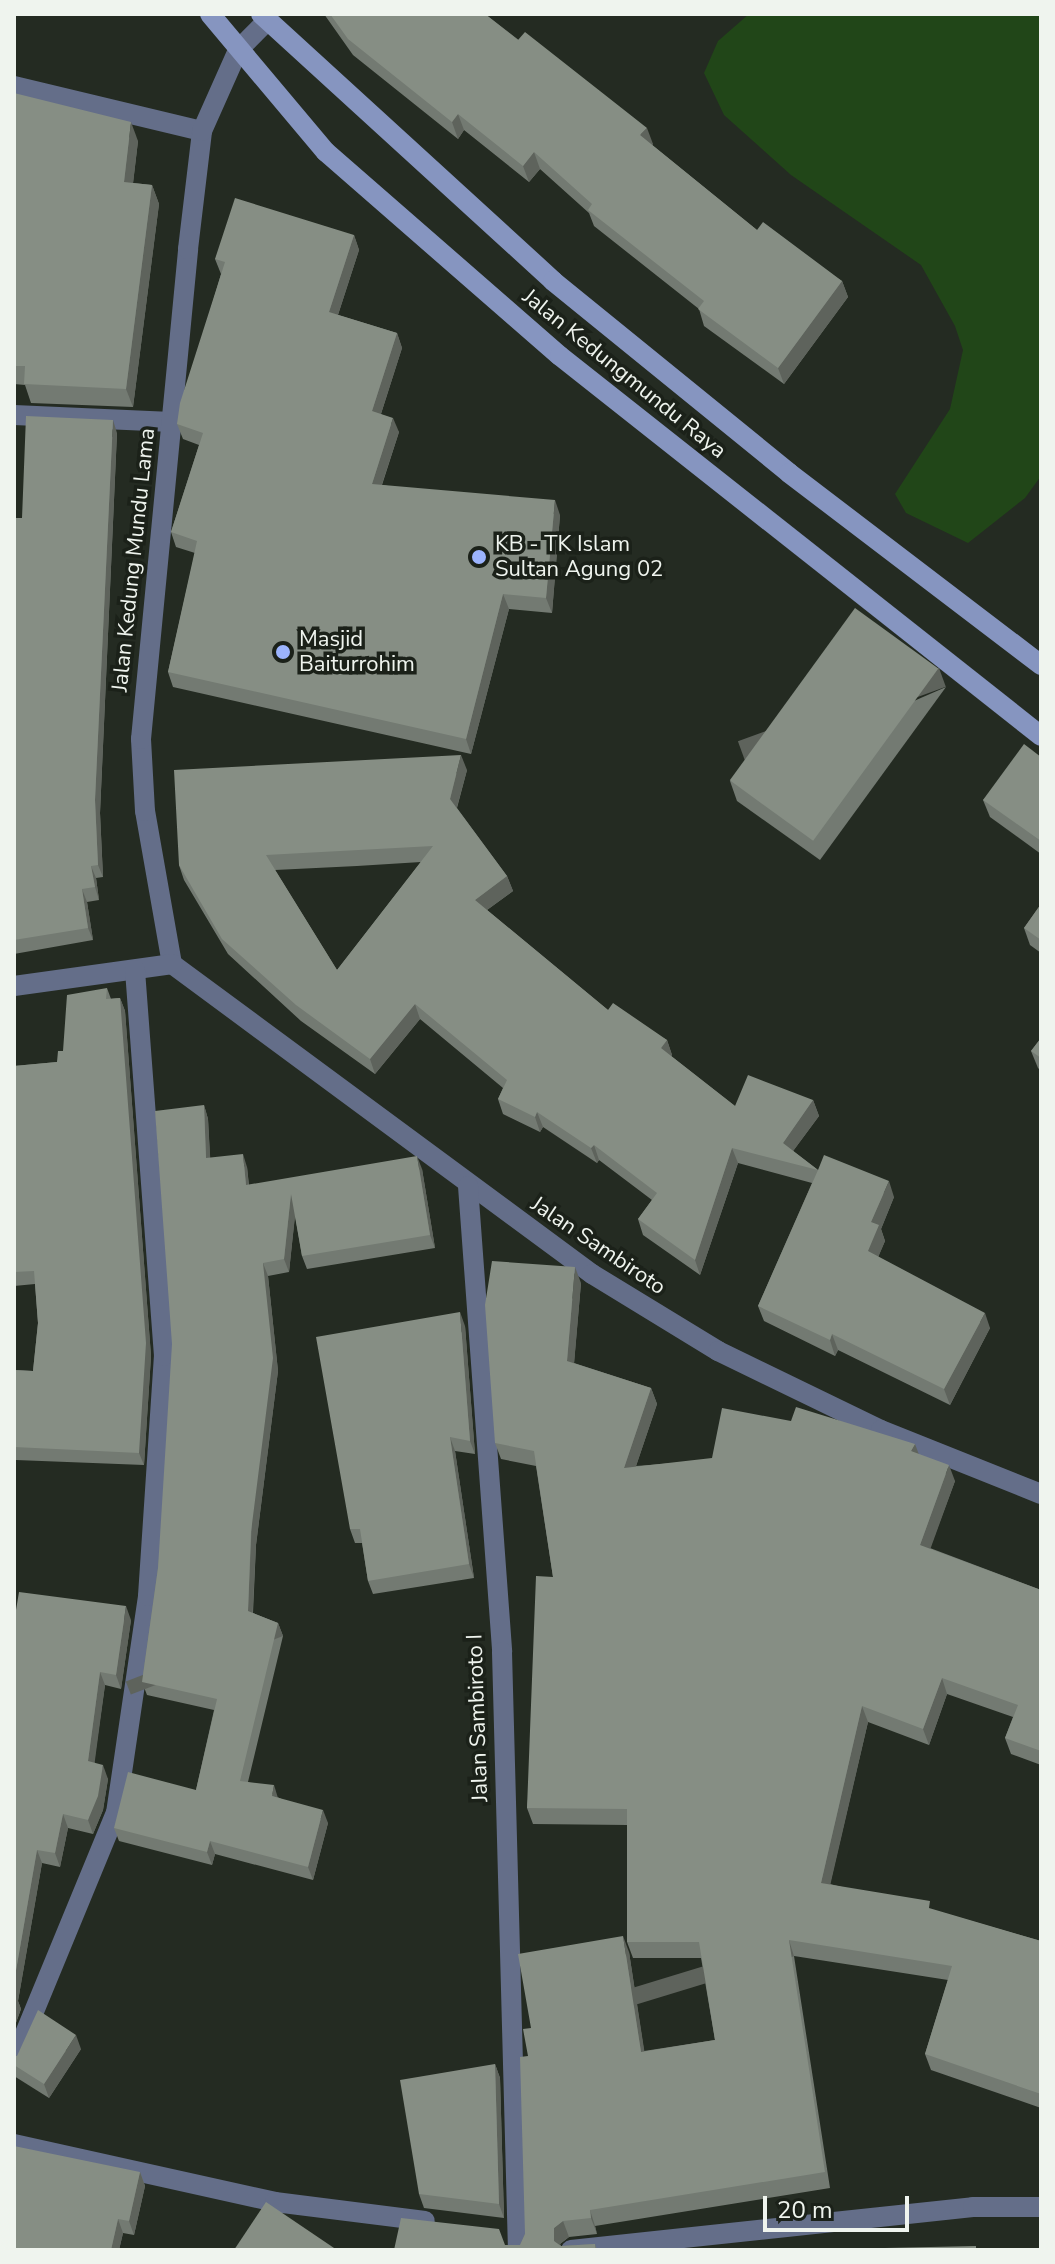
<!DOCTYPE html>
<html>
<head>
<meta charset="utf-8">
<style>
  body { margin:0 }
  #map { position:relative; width:1055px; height:2264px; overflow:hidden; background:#242b22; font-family:"Nunito Sans",sans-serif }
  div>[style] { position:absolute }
  .green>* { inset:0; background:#214618 }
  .lane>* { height:20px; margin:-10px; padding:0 10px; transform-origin:10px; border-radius:10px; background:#646e89 }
  .street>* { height:20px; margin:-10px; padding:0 10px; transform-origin:10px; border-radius:10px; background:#646e89 }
  .secondary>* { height:20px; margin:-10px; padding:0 10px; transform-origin:10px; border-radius:10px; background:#8695c0 }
  .wall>* { inset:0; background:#737a72 }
  .shaded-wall>* { inset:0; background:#5e635c; transform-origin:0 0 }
  .building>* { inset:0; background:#868e84; transform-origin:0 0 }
  .dots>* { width:22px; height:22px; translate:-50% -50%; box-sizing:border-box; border:4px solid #1b2119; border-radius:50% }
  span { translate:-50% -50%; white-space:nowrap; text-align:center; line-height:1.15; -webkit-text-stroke:7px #1b2119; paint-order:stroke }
  .street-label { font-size:22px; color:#eff4ee }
  .poi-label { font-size:22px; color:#eff4ee }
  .left { translate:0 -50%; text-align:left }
  .frame { position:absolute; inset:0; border:16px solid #eff4ee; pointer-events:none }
  .scale { position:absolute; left:763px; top:2196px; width:146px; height:36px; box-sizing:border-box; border:4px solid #eff4ee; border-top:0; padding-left:10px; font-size:24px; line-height:28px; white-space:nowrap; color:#eff4ee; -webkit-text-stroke:6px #1b2119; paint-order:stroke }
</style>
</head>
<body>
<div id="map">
  <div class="green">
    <div style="clip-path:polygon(749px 14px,1041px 14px,1041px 476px,1025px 498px,968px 543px,906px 513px,895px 494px,950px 409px,963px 350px,955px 326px,921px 265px,791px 175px,724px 115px,704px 73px,718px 41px)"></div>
  </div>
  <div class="lane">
    <div style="left:14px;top:86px;width:193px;rotate:13.5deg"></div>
  </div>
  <div class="street">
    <div style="left:14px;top:415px;width:158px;rotate:2.5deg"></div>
    <div style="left:172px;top:964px;width:522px;rotate:36.43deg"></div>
    <div style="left:592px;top:1274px;width:148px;rotate:31.4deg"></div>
    <div style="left:718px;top:1351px;width:181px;rotate:25.9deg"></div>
    <div style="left:881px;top:1430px;width:172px;rotate:21.8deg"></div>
    <div style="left:172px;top:964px;width:155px;rotate:-100deg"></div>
    <div style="left:145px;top:811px;width:72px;rotate:-93.2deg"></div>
    <div style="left:141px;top:739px;width:492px;rotate:-84.5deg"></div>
    <div style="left:188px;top:249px;width:119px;rotate:-83.2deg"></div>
    <div style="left:202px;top:131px;width:89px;rotate:-66deg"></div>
    <div style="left:238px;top:50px;width:42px;rotate:-45deg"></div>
    <div style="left:14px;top:986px;width:160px;rotate:-7.9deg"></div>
    <div style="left:468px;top:1186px;width:467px;rotate:85.8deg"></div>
    <div style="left:502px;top:1652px;width:598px;rotate:88.47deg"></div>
    <div style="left:14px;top:2060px;width:267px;rotate:-67.6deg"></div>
    <div style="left:116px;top:1813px;width:219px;rotate:-81.6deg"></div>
    <div style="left:148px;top:1596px;width:241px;rotate:-86.2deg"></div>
    <div style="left:164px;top:1356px;width:387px;rotate:-94.3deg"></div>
    <div style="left:14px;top:2144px;width:267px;rotate:12.5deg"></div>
    <div style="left:275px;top:2202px;width:151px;rotate:7.2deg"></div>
    <div style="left:571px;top:2250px;width:404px;rotate:-6.1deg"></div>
    <div style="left:973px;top:2207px;width:68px"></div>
  </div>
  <div class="secondary">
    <div style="left:210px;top:14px;width:180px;rotate:50deg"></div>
    <div style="left:326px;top:152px;width:310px;rotate:41.1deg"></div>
    <div style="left:560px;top:356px;width:613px;rotate:38.31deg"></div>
    <div style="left:261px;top:14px;width:396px;rotate:42.4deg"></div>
    <div style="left:553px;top:281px;width:304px;rotate:39.1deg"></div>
    <div style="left:789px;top:473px;width:317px;rotate:37.3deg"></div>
  </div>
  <div class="wall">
    <div style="clip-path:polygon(324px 14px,485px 14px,653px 144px,652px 145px,757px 230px,842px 281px,848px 297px,784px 384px,704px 326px,699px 309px,594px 226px,589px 213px,540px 169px,529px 182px,464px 130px,458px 139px,353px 55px)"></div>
    <div style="clip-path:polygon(14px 93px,138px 141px,133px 183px,152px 185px,159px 204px,133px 407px,31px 403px,25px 385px,14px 384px)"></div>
    <div style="clip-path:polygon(354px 235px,359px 250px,338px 315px,397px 333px,402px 348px,381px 414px,399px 432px,382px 485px,560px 515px,552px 613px,509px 609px,471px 754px,173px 687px,168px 672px,195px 553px,176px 547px,171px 532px,199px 445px,183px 439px,177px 424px,221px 274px,215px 259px)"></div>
    <div style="clip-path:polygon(117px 433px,100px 813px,103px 877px,96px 878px,99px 900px,87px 902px,93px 940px,14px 954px,14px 518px,22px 518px)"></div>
    <div style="clip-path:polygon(946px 687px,820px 860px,737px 801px,730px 781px)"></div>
    <div style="clip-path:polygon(1041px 757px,1041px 854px,990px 817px,983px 800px)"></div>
    <div style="clip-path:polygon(evenodd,467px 770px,457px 808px,507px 876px,513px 891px,487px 910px,608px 1010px,667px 1040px,672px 1055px,671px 1056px,735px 1106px,813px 1100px,819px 1116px,793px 1151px,818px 1170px,894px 1197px,881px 1229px,885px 1241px,878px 1257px,990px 1328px,950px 1405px,838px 1350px,835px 1356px,764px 1321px,758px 1306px,812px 1183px,738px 1163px,700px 1275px,643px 1235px,638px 1219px,652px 1200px,599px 1160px,597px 1163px,543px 1127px,540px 1132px,503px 1114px,498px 1099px,503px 1088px,420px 1019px,375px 1074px,301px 1021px,228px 954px,184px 880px,179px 865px,467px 770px,421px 862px,337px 970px,275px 870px,357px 866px,421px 862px)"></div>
    <div style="clip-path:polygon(1041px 904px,1041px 953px,1030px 945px,1024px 928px)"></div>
    <div style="clip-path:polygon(107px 988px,111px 999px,120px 998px,125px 1011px,151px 1356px,144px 1465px,16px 1460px,14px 1475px,14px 1370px,33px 1371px,38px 1323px,35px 1284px,14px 1286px,14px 1066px,57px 1062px,63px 1051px)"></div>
    <div style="clip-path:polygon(1041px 1038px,1041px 1071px,1038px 1068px,1031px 1051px)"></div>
    <div style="clip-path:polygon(204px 1105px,208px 1119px,210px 1158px,247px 1167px,249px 1185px,422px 1169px,435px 1248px,307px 1269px,302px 1256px,295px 1215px,289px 1272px,268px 1276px,278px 1371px,256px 1545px,253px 1613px,278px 1623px,283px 1636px,248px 1782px,328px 1823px,313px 1880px,215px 1854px,212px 1865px,119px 1841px,114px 1828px,196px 1790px,214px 1710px,147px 1695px,142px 1682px,158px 1568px)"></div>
    <div style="clip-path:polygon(581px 1283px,574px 1363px,651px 1388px,657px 1404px,636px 1466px,915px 1444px,918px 1454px,955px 1481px,930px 1548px,1041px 1590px,1041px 1765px,1011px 1754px,1005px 1738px,1013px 1717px,947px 1694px,929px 1745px,868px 1722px,830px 1884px,933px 1910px,1041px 1941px,1041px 2108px,931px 2070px,925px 2054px,948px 1980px,794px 1956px,830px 2188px,595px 2226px,597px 2234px,569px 2237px,560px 2244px,561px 2246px,595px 2244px,597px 2250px,394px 2250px,520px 2245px,525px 2234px,528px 2056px,531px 2028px,629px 1952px,644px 2051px,715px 2040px,701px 1958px,633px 1958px,627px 1942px,627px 1825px,533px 1824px,527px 1808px,553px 1577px,536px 1466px,501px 1459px,495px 1443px)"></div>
    <div style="clip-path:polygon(465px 1326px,475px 1454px,455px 1451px,474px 1578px,373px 1594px,368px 1581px,362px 1543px,355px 1543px,350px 1529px)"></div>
    <div style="clip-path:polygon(14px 1616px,131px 1620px,121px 1689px,105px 1685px,94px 1762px,108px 1779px,103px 1810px,93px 1834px,68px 1828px,60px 1867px,42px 1863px,18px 2001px,21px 2009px,14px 2028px)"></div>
    <div style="clip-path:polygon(81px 2049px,49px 2098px,14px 2076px,14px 2056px)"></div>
    <div style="clip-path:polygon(495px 2064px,500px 2078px,504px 2218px,424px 2208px,419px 2194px)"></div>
    <div style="clip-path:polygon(140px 2172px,145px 2186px,134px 2235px,123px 2233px,119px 2250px,14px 2250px)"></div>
  </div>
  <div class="shaded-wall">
    <div style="clip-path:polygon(458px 114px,464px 130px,458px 139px,452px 122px)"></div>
    <div style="clip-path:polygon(131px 122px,138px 141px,131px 201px,124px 182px)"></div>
    <div style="clip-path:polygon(647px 128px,653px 144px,646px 152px,640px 135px)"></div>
    <div style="clip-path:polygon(534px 152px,540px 169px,529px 182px,523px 166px)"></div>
    <div style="clip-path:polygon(152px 185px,159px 204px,133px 407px,126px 389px)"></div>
    <div style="clip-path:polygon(354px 235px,359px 250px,334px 327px,329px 312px)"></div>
    <div style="clip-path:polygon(842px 281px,848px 297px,784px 384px,778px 368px)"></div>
    <div style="clip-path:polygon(397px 333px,402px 348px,377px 426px,372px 411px)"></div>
    <div style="clip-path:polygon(393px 418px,399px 432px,377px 499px,372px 484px)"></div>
    <div style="clip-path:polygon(113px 420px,117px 433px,100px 813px,103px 877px,98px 865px,95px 800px)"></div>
    <div style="clip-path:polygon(555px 500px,560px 515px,552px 613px,546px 598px)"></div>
    <div style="clip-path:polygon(503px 594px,509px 609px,471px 754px,466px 739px)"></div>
    <div style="left:939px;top:668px;width:20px;height:214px;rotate:70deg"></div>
    <div style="clip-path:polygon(461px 755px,467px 770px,455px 814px,450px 799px)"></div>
    <div style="clip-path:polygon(91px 866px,96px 878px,99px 900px,95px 887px)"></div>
    <div style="clip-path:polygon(507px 876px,513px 891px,480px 915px,475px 900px)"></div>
    <div style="clip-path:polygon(82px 889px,87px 902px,93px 940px,88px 928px)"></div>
    <div style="clip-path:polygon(120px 998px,125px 1011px,151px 1356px,144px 1465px,139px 1453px)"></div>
    <div style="clip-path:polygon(415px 1004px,420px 1019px,375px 1074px,370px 1059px)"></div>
    <div style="clip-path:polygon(667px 1040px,672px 1055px,666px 1064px,661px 1048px)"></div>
    <div style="clip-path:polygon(813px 1100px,819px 1116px,788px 1158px,783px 1143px)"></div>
    <div style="clip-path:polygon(204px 1105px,208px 1119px,211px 1171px,206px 1158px)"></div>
    <div style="clip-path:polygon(537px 1112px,543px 1127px,540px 1132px,535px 1117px)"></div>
    <div style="clip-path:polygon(594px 1145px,599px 1160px,597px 1163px,591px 1148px)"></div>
    <div style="clip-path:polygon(732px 1148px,738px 1163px,700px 1275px,695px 1260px)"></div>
    <div style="clip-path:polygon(243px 1154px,247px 1167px,250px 1199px,246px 1185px)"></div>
    <div style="clip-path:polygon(417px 1156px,422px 1169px,435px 1248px,430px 1235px)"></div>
    <div style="clip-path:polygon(889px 1181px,894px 1197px,881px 1229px,885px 1241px,874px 1267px,868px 1251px,871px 1222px)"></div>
    <div style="clip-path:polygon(291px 1194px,296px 1207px,289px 1272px,284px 1259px)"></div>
    <div style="clip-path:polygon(263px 1263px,268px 1276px,278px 1371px,256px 1545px,252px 1624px,248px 1611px)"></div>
    <div style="clip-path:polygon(575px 1267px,581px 1283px,573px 1376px,567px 1361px)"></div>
    <div style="clip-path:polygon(460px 1312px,465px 1326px,475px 1454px,470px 1441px)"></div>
    <div style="clip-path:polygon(985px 1313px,990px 1328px,950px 1405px,944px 1389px)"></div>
    <div style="clip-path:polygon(832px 1334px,838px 1350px,835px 1356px,830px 1340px)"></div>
    <div style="clip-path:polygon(651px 1388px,657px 1404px,630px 1484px,624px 1468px)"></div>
    <div style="clip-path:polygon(450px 1437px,455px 1451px,474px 1578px,469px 1564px)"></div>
    <div style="clip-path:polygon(915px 1444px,921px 1460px,911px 1451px)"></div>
    <div style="clip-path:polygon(14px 1453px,16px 1460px,14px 1475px)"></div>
    <div style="clip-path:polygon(949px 1465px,955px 1481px,926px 1561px,920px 1545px)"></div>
    <div style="clip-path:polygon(126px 1606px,131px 1620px,121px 1689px,116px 1675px)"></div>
    <div style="left:278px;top:1623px;width:14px;height:163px;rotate:69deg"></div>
    <div style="clip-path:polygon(100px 1672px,105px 1685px,93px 1775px,88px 1761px)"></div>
    <div style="clip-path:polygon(942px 1678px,947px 1694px,929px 1745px,923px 1729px)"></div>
    <div style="clip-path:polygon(862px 1706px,868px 1722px,827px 1899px,821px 1883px)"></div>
    <div style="clip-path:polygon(103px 1765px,108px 1779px,103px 1810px,93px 1834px,88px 1820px)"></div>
    <div style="clip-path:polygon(274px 1785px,278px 1798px,272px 1796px)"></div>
    <div style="clip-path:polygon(323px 1810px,328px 1823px,313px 1880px,308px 1867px)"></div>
    <div style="clip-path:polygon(63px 1814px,68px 1828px,60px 1867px,55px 1853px)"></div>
    <div style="clip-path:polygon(210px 1841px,215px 1854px,212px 1865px,207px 1852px)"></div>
    <div style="clip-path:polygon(37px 1850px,42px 1863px,18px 2001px,21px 2009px,14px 2028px,14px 1982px)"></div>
    <div style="clip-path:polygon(623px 1936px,629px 1952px,647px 2068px,641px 2052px)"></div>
    <div style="left:789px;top:1940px;width:17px;height:235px;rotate:73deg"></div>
    <div style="clip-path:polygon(76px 2035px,81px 2049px,49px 2098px,44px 2084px)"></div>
    <div style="clip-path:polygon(495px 2064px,500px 2078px,504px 2218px,499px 2204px)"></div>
    <div style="clip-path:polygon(140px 2172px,145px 2186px,134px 2235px,129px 2221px)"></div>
    <div style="clip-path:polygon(590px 2210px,595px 2226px,597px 2234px,591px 2218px)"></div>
    <div style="clip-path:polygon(118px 2219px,123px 2233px,119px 2250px,111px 2250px)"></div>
    <div style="clip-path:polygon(563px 2221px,569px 2237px,560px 2244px,560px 2250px,554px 2241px,554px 2228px)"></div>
  </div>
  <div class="building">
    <div style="clip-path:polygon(330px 14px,485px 14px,518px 40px,525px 32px,647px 128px,640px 135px,757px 230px,763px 222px,842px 281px,778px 368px,698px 309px,704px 301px,588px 210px,592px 204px,534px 152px,523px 166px,458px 114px,452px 122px,348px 39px)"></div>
    <div style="clip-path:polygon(14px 93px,131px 122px,124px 182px,152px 185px,126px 389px,24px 384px,25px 366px,14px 366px)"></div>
    <div style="clip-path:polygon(235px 198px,354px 235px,329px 312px,397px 333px,372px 411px,393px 418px,372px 484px,555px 500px,546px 598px,503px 594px,466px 739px,168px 672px,197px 541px,171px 532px,203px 433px,177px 424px,180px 403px,225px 262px,215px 259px)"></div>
    <div style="clip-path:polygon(26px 416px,113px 420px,95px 800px,98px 865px,91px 866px,95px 887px,82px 889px,88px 928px,14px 940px,14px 518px,22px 518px)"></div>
    <div style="left:855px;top:608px;width:103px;height:213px;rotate:36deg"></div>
    <div style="clip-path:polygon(1024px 744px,1041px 757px,1041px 841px,983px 800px)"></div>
    <div style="clip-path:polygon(evenodd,461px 755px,450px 799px,507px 876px,475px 900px,608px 1010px,613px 1003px,667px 1040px,661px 1048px,735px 1106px,748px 1075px,813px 1100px,783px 1143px,818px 1170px,824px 1155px,889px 1181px,871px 1222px,879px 1225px,868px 1251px,985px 1313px,944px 1389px,832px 1334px,830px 1340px,758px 1306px,818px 1170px,732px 1148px,695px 1260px,638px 1219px,657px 1193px,594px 1145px,591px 1148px,537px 1112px,535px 1117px,498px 1099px,507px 1080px,415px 1004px,370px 1059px,296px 1005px,222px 939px,179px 865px,174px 770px,461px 755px,433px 846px,337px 970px,266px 855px,433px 846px)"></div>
    <div style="clip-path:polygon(1041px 904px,1041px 940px,1024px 928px)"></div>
    <div style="clip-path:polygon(107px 988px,106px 999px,120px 998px,146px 1343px,139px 1453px,14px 1447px,14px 1370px,33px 1371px,38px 1323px,34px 1271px,14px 1272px,14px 1066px,57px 1062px,58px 1051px,63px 1051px,67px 995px)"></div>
    <div style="clip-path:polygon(1041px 1038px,1041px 1058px,1031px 1051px)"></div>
    <div style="clip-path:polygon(204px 1105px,206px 1158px,243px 1154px,246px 1185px,417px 1156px,430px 1235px,302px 1256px,291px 1194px,284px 1259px,263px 1263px,273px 1358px,251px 1532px,248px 1611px,278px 1623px,240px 1781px,274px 1785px,272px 1796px,323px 1810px,308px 1867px,210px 1841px,207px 1852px,114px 1828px,128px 1772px,196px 1790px,217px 1699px,142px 1682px,158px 1568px,172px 1344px,155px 1111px)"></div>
    <div style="clip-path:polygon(492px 1261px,575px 1267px,567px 1361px,651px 1388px,624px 1468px,712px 1458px,722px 1408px,791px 1421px,796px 1407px,915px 1444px,911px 1451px,949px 1465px,920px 1545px,1041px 1590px,1041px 1751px,1005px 1738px,1018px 1705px,942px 1678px,923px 1729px,862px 1706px,821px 1883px,930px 1901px,929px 1908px,1041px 1941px,1041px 2094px,925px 2054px,952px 1966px,789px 1940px,825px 2172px,590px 2210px,591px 2218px,563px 2221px,554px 2228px,554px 2241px,561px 2246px,595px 2244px,595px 2250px,394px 2250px,401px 2218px,499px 2229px,505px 2245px,520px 2245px,525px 2234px,520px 2057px,528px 2056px,523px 2029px,531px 2028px,518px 1954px,623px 1936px,641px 2052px,715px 2040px,699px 1942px,627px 1942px,627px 1809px,527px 1808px,536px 1576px,553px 1577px,534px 1451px,495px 1443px,485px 1305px)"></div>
    <div style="clip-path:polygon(460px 1312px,470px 1441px,450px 1437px,469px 1564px,368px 1581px,360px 1529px,350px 1529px,316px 1337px)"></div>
    <div style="clip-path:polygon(19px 1592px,126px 1606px,116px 1675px,100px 1672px,88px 1761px,103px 1765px,98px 1796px,88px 1820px,63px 1814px,55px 1853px,37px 1850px,14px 1982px,14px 1616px,15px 1616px)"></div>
    <div style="clip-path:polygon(38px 2010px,76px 2035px,44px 2084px,14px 2065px,14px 2056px,17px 2056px)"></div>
    <div style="clip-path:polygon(495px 2064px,499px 2204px,419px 2194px,400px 2080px)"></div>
    <div style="clip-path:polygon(14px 2146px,140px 2172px,129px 2221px,118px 2219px,111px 2250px,14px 2250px)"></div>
    <div style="clip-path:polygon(266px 2202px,337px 2250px,234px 2250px)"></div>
    <div style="clip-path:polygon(976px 2246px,976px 2250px,839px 2249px)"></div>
  </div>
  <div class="dots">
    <div style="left:479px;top:557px;background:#9cb4fd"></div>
    <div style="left:283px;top:652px;background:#9cb4fd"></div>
  </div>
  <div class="street-label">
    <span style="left:624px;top:374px;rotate:39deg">Jalan Kedungmundu Raya</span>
    <span style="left:134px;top:560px;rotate:-84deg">Jalan Kedung Mundu Lama</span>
    <span style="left:598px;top:1246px;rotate:34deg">Jalan Sambiroto</span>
    <span style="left:478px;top:1718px;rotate:-92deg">Jalan Sambiroto I</span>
  </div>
  <div class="poi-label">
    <span class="left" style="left:495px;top:557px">KB - TK Islam<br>Sultan Agung 02</span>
    <span class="left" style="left:299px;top:652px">Masjid<br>Baiturrohim</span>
  </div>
  <div class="frame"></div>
  <div class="scale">20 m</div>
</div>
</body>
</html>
